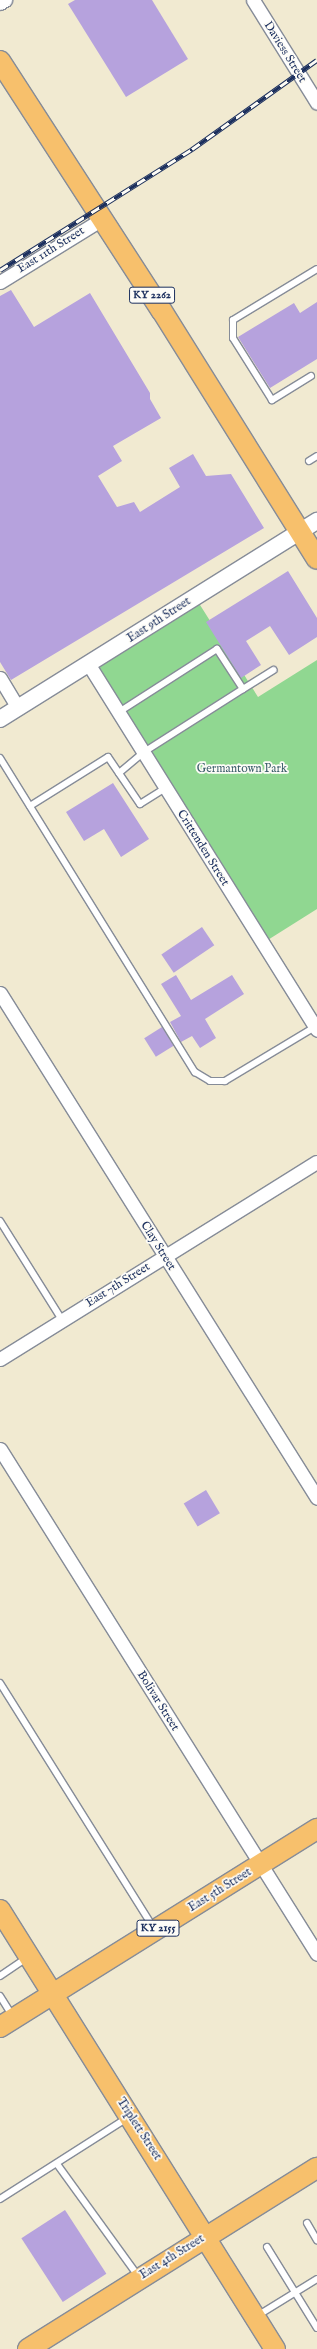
<!DOCTYPE html>
<html>
<head>
<meta charset="utf-8">
<style>
  body { margin:0 }
  #map { position:relative; width:317px; height:2349px; overflow:hidden; background:#f1ead1; font-family:"IM FELL English",serif }
  div>[style] { position:absolute }
  .green>* { inset:0; background:#90d791 }
  .building>* { inset:0; background:#b6a2dd; transform-origin:0 0 }
  .roads { filter:drop-shadow(1px 0 #868c98) drop-shadow(-1px 0 #868c98) drop-shadow(0 1px #868c98) drop-shadow(0 -1px #868c98) }
  .service>* { height:6px; margin:-3px; padding:0 3px; transform-origin:3px; border-radius:3px; background:#fff }
  .minor>* { height:13px; margin:-6.5px; padding:0 6.5px; transform-origin:6.5px; border-radius:6.5px; background:#fff }
  .tertiary>* { height:16px; margin:-8px; padding:0 8px; transform-origin:8px; border-radius:8px; background:#fff }
  .primary>* { height:20px; margin:-10px; padding:0 10px; transform-origin:10px; border-radius:10px; background:#f7c06c }
  .rail>* { height:4.5px; margin-top:-2.25px; transform-origin:0; background:repeating-linear-gradient(90deg,#fdfcf7 0 9px,#1b2f5e 0 18px); box-sizing:border-box; border-block:1px solid #1b2f5e }
  span { translate:-50% -50%; white-space:nowrap; text-align:center; line-height:1.15; -webkit-text-stroke:3.5px #fdfcf7; paint-order:stroke }
  .shield-label span { padding:1px 3px; background:#fdfcf7; border:1px solid; border-radius:3px; -webkit-text-stroke-width:0 }
  .shield-label { font-size:11px; color:#1b2f5e; font-weight:700 }
  .street-label { font-size:12px; color:#1b2f5e }
  .park-label { font-size:12px; color:#3e616d }
</style>
</head>
<body>
<div id="map">
  <div class="green">
    <div style="clip-path:polygon(195px 597px,258px 697px,317px 660px,317px 909px,263px 943px,89px 665px)"></div>
  </div>
  <div class="building">
    <div style="clip-path:polygon(75px 0,152px 0,188px 59px,126px 97px,68px 4px)"></div>
    <div style="clip-path:polygon(11px 290px,34px 327px,90px 293px,150px 393px,150px 399px,161px 418px,113px 446px,122px 461px,98px 476px,117px 507px,134px 502px,140px 512px,180px 487px,169px 468px,193px 454px,206px 476px,231px 474px,264px 528px,11px 680px,0 662px,0 296px)"></div>
    <div style="clip-path:polygon(317px 302px,317px 359px,270px 388px,238px 337px,294px 303px,300px 313px)"></div>
    <div style="clip-path:polygon(288px 571px,317px 618px,317px 637px,289px 655px,270px 626px,246px 641px,261px 665px,241px 678px,206px 622px)"></div>
    <div style="clip-path:polygon(113px 783px,149px 839px,121px 857px,104px 829px,84px 841px,66px 812px)"></div>
    <div style="left:202px;top:927px;width:22px;height:49px;rotate:56deg"></div>
    <div style="clip-path:polygon(176px 975px,191px 1000px,232px 975px,244px 994px,205px 1019px,216px 1038px,200px 1048px,192px 1036px,181px 1042px,170px 1022px,181px 1016px,161px 984px)"></div>
    <div style="left:162px;top:1027px;width:22px;height:21px;rotate:58deg"></div>
    <div style="left:206px;top:1490px;width:27px;height:26px;rotate:59deg"></div>
    <div style="left:65px;top:2210px;width:76px;height:52px;rotate:57deg"></div>
  </div>
  <div class="roads">
    <div class="service">
      <div style="left:311px;top:376px;width:46px;rotate:148.4deg"></div>
      <div style="left:272px;top:400px;width:73px;rotate:-122.2deg"></div>
      <div style="left:233px;top:338px;width:18px;rotate:-90deg"></div>
      <div style="left:233px;top:320px;width:98px;rotate:-31.3deg"></div>
      <div style="left:309px;top:461px;width:9px;rotate:-32deg"></div>
      <div style="left:243px;top:689px;width:36px;rotate:-32deg"></div>
      <div style="left:0;top:758px;width:370px;rotate:58.2deg"></div>
      <div style="left:195px;top:1072px;width:17px;rotate:31deg"></div>
      <div style="left:210px;top:1081px;width:15px"></div>
      <div style="left:225px;top:1081px;width:105px;rotate:-31deg"></div>
      <div style="left:119px;top:773px;width:33px;rotate:-40deg"></div>
      <div style="left:144px;top:752px;width:117px;rotate:-32.5deg"></div>
      <div style="left:243px;top:689px;width:48px;rotate:-123deg"></div>
      <div style="left:217px;top:649px;width:117px;rotate:147.3deg"></div>
      <div style="left:30px;top:806px;width:92px;rotate:-32.1deg"></div>
      <div style="left:108px;top:757px;width:57px;rotate:55.8deg"></div>
      <div style="left:140px;top:804px;width:31px;rotate:-32deg"></div>
      <div style="left:0;top:1221px;width:117px;rotate:57.9deg"></div>
      <div style="left:0;top:1683px;width:288px;rotate:57.9deg"></div>
      <div style="left:0;top:1976px;width:32px;rotate:-34deg"></div>
      <div style="left:0;top:1996px;width:22px;rotate:58deg"></div>
      <div style="left:57px;top:2164px;width:138px;rotate:54.1deg"></div>
      <div style="left:0;top:2199px;width:151px;rotate:-32.5deg"></div>
      <div style="left:307px;top:2223px;width:20px;rotate:60deg"></div>
      <div style="left:267px;top:2247px;width:95px;rotate:58.3deg"></div>
      <div style="left:257px;top:2316px;width:70px;rotate:-31.7deg"></div>
    </div>
    <div class="minor">
      <div style="left:253px;top:0;width:121px;rotate:58.1deg"></div>
      <div style="left:0;top:3px;width:6px;rotate:-31deg"></div>
      <div style="left:0;top:282px;width:120px;rotate:-31.7deg"></div>
      <div style="left:89px;top:665px;width:430px;rotate:58deg"></div>
      <div style="left:0;top:678px;width:35px;rotate:59deg"></div>
      <div style="left:0;top:993px;width:596px;rotate:57.88deg"></div>
      <div style="left:0;top:1359px;width:373px;rotate:-31.9deg"></div>
      <div style="left:0;top:1449px;width:596px;rotate:57.88deg"></div>
    </div>
    <div class="tertiary">
      <div style="left:0;top:719px;width:374px;rotate:-32deg"></div>
    </div>
    <div class="primary">
      <div style="left:0;top:61px;width:298px;rotate:57.1deg"></div>
      <div style="left:162px;top:311px;width:292px;rotate:58deg"></div>
      <div style="left:0;top:1910px;width:518px;rotate:57.94deg"></div>
      <div style="left:0;top:2027px;width:374px;rotate:-32deg"></div>
      <div style="left:28px;top:2349px;width:341px;rotate:-32.1deg"></div>
    </div>
  </div>
  <div class="rail">
    <div style="left:0;top:270px;width:227px;rotate:-32.2deg"></div>
    <div style="left:192px;top:149px;width:153px;rotate:-35.5deg"></div>
  </div>
  <div class="shield-label">
    <span style="left:152px;top:295px">KY 2262</span>
    <span style="left:158px;top:1928px">KY 2155</span>
  </div>
  <div class="street-label">
    <span style="left:285px;top:52px;rotate:58deg">Daviess Street</span>
    <span style="left:51px;top:250px;rotate:-32deg">East 11th Street</span>
    <span style="left:159px;top:620px;rotate:-33deg">East 9th Street</span>
    <span style="left:203px;top:848px;rotate:58deg">Crittenden Street</span>
    <span style="left:158px;top:1246px;rotate:58deg">Clay Street</span>
    <span style="left:118px;top:1285px;rotate:-32deg">East 7th Street</span>
    <span style="left:158px;top:1701px;rotate:58deg">Bolivar Street</span>
    <span style="left:220px;top:1890px;rotate:-32deg">East 5th Street</span>
    <span style="left:139px;top:2129px;rotate:57deg">Triplett Street</span>
    <span style="left:172px;top:2257px;rotate:-32deg">East 4th Street</span>
  </div>
  <div class="park-label">
    <span style="left:242px;top:769px">Germantown Park</span>
  </div>
</div>
</body>
</html>
